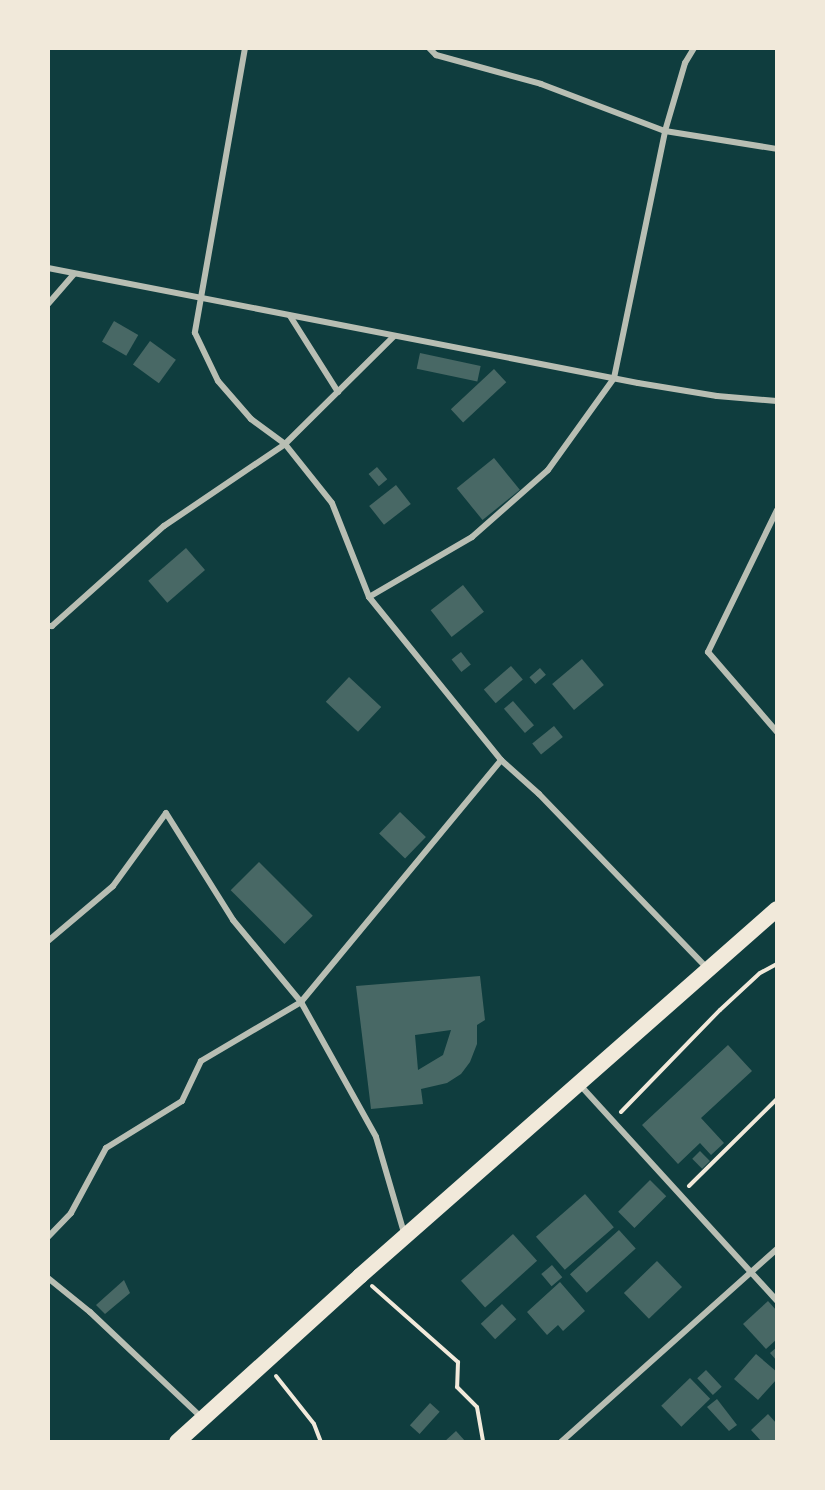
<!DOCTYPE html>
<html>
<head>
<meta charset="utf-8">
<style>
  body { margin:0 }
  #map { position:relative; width:825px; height:1490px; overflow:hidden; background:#0f3d3e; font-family:"Fira Sans",sans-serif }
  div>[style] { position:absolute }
  .building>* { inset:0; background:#486865; transform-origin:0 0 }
  .path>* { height:4px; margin:-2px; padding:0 2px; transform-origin:2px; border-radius:2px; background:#f1e9da }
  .minor>* { height:6px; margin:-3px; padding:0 3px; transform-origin:3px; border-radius:3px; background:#b8beb3 }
  .trunk>* { height:16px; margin:-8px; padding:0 8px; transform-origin:8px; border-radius:8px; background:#f1e9da }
  span { translate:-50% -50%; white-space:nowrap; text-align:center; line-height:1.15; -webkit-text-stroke:4.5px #f1e9da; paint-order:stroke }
  .frame { position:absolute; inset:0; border:50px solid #f1e9da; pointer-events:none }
</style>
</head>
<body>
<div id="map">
  <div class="building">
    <div style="left:114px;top:321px;width:28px;height:24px;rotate:30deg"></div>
    <div style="left:150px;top:341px;width:32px;height:29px;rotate:36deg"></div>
    <div style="left:420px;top:353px;width:62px;height:16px;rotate:12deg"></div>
    <div style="left:494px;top:369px;width:18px;height:59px;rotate:47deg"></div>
    <div style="left:494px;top:458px;width:41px;height:48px;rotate:51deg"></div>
    <div style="left:377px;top:467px;width:16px;height:11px;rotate:50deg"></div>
    <div style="left:396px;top:485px;width:24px;height:34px;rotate:52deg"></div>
    <div style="left:186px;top:548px;width:29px;height:50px;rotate:49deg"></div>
    <div style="left:463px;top:585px;width:34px;height:41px;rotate:52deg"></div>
    <div style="left:461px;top:652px;width:16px;height:12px;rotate:52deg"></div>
    <div style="left:582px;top:659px;width:34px;height:39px;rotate:50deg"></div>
    <div style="left:511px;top:666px;width:18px;height:36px;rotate:49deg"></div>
    <div style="left:540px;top:668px;width:9px;height:14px;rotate:49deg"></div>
    <div style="left:349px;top:677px;width:44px;height:34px;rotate:43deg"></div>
    <div style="left:513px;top:701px;width:32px;height:12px;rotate:49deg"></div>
    <div style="left:554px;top:726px;width:14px;height:28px;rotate:51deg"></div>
    <div style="left:400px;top:812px;width:36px;height:30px;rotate:44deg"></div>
    <div style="left:259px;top:862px;width:76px;height:40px;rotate:45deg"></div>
    <div style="clip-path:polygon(evenodd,480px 976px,485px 1020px,477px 1025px,477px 1044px,470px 1062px,461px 1074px,447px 1083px,421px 1089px,423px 1104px,371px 1109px,356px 986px,480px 976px,451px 1030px,443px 1055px,418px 1070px,415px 1035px,451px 1030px)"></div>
    <div style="clip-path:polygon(728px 1045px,752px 1071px,701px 1118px,724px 1143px,711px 1155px,700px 1143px,678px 1164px,642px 1125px)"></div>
    <div style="left:700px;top:1151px;width:14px;height:11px;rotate:45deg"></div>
    <div style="left:650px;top:1180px;width:23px;height:45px;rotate:45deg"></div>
    <div style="left:585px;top:1194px;width:44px;height:65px;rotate:49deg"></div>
    <div style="left:619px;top:1230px;width:25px;height:66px;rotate:48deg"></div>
    <div style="left:513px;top:1234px;width:36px;height:70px;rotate:48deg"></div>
    <div style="left:657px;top:1261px;width:36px;height:46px;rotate:46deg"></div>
    <div style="left:552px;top:1265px;width:16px;height:14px;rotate:50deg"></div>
    <div style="clip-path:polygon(124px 1280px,130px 1293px,105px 1314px,96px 1305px)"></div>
    <div style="clip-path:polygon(560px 1282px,585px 1311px,563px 1331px,558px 1325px,547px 1335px,527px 1312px)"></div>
    <div style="clip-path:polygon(768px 1301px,777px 1311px,777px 1339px,766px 1349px,743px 1324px)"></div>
    <div style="left:502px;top:1304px;width:21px;height:29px;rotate:47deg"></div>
    <div style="clip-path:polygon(777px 1347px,777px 1361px,770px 1353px)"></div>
    <div style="clip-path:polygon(756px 1354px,777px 1372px,777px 1379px,758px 1400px,734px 1379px)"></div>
    <div style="left:706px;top:1370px;width:23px;height:12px;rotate:47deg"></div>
    <div style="left:690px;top:1378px;width:29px;height:40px;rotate:46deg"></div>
    <div style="clip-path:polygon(717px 1399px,737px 1425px,729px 1431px,707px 1407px)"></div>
    <div style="left:430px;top:1403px;width:13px;height:30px;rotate:42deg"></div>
    <div style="clip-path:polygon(768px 1414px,777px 1424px,777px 1442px,762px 1442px,751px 1430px)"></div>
    <div style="clip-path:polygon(456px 1431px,466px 1442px,444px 1442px)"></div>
  </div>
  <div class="path">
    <div style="left:621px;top:1112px;width:142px;rotate:-45.9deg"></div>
    <div style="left:720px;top:1010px;width:54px;rotate:-42.8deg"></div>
    <div style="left:760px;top:973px;width:19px;rotate:-28deg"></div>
    <div style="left:689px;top:1186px;width:124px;rotate:-44.7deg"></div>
    <div style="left:372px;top:1286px;width:115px;rotate:41.5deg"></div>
    <div style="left:458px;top:1362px;width:25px;rotate:92deg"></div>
    <div style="left:457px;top:1387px;width:28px;rotate:45deg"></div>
    <div style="left:477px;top:1407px;width:36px;rotate:80deg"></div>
    <div style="left:276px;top:1376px;width:61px;rotate:51.6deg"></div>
    <div style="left:314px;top:1424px;width:19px;rotate:69deg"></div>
  </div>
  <div class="minor">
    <div style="left:245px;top:48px;width:289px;rotate:100deg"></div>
    <div style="left:195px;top:333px;width:53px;rotate:64.4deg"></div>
    <div style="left:218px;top:381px;width:50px;rotate:49deg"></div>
    <div style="left:251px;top:419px;width:42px;rotate:36.3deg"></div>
    <div style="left:285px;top:444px;width:75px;rotate:51.5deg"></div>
    <div style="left:332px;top:503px;width:101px;rotate:68.5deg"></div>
    <div style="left:369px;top:597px;width:210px;rotate:51deg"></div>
    <div style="left:501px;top:760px;width:51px;rotate:41.8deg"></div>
    <div style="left:539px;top:794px;width:243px;rotate:46deg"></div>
    <div style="left:429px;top:48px;width:10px;rotate:45deg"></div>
    <div style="left:436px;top:55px;width:109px;rotate:15.4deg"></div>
    <div style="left:541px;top:84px;width:133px;rotate:20.8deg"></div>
    <div style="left:665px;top:131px;width:113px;rotate:9.1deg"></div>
    <div style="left:48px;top:268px;width:601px;rotate:11.03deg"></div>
    <div style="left:638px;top:383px;width:80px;rotate:9.3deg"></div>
    <div style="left:717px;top:396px;width:60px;rotate:4.8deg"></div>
    <div style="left:48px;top:304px;width:40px;rotate:-49deg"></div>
    <div style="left:290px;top:316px;width:90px;rotate:57.7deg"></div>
    <div style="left:777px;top:510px;width:158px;rotate:115.9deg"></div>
    <div style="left:708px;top:652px;width:106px;rotate:49.2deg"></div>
    <div style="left:369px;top:597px;width:119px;rotate:-30.2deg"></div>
    <div style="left:472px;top:537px;width:101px;rotate:-41.4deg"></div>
    <div style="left:548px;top:470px;width:113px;rotate:-54.3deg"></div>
    <div style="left:614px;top:378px;width:252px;rotate:-78.3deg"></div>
    <div style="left:665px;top:131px;width:71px;rotate:-73.6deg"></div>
    <div style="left:685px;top:63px;width:17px;rotate:-59deg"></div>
    <div style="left:48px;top:626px;width:4px"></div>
    <div style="left:52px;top:626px;width:150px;rotate:-41.8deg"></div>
    <div style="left:164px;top:526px;width:146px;rotate:-34.1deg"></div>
    <div style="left:285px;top:444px;width:153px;rotate:-44.7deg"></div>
    <div style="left:48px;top:941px;width:85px;rotate:-40.2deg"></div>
    <div style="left:113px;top:886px;width:90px;rotate:-54deg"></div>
    <div style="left:166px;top:813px;width:126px;rotate:57.9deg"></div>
    <div style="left:233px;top:920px;width:107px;rotate:50.3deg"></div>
    <div style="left:301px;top:1002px;width:154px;rotate:60.9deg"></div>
    <div style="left:376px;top:1137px;width:100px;rotate:73.7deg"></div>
    <div style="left:580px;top:1085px;width:292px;rotate:47.6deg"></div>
    <div style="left:48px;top:1237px;width:33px;rotate:-46deg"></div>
    <div style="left:71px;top:1213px;width:74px;rotate:-61.7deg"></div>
    <div style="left:106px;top:1148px;width:89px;rotate:-31.7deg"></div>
    <div style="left:182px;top:1101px;width:44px;rotate:-64.6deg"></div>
    <div style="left:201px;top:1061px;width:116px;rotate:-30.5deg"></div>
    <div style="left:301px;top:1002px;width:314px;rotate:-50.4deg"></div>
    <div style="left:48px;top:1278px;width:54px;rotate:39deg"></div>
    <div style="left:90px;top:1312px;width:153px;rotate:43.4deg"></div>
    <div style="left:561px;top:1442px;width:290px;rotate:-41.8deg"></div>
  </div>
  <div class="trunk">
    <div style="left:177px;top:1442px;width:247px;rotate:-42.2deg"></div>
    <div style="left:360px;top:1276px;width:555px;rotate:-41.35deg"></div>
  </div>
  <div class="frame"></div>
</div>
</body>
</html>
